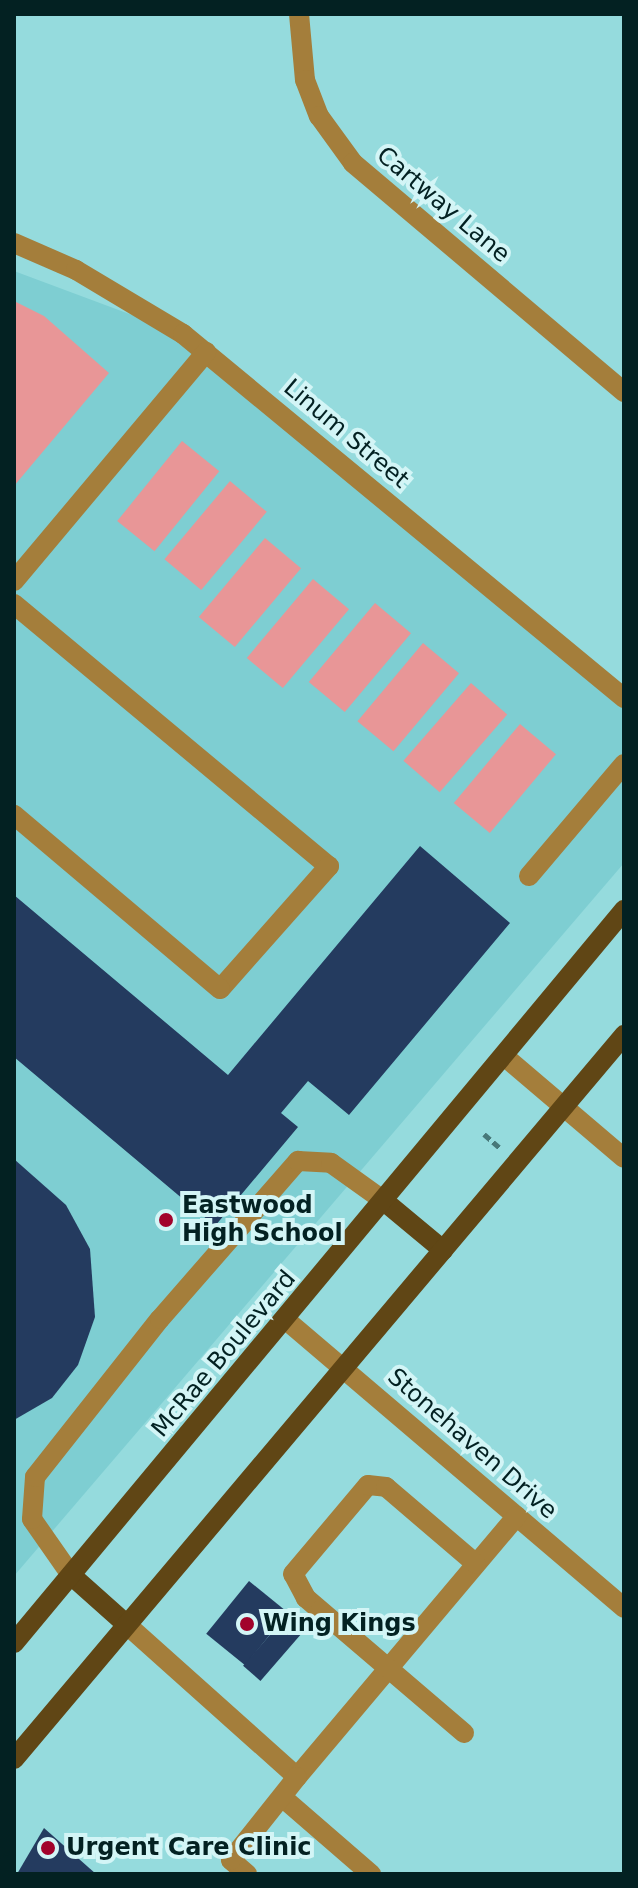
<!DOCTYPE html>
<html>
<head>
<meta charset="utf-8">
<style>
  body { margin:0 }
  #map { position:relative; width:638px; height:1888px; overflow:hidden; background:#95dbdd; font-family:"DejaVu Sans",sans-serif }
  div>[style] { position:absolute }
  .built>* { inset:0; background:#7eced2 }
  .green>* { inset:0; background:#e89697; transform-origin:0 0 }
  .building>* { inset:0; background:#243b5f; transform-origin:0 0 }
  .path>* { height:5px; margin-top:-2.5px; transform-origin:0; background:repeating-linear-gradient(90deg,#477879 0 8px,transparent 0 12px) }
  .minor>* { height:20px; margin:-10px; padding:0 10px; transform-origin:10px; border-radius:10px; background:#a47e3b }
  .major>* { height:20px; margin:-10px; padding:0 10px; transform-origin:10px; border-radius:10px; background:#604615 }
  .dots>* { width:22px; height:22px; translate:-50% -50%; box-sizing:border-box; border:4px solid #d3f5f6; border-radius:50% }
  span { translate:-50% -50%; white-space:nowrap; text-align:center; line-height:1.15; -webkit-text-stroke:8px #d3f5f6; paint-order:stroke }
  .street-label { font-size:24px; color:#032122 }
  .poi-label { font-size:24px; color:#032122; font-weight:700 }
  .left { translate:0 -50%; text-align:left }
  .frame { position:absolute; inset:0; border:16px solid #032122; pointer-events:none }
</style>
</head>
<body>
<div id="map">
  <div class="built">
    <div style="clip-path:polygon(14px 271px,183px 334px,624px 698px,624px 863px,14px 1576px)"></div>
  </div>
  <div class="green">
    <div style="clip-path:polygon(14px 301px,44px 316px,109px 373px,14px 486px)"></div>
    <div style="left:182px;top:441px;width:48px;height:103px;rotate:39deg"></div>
    <div style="left:230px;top:481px;width:48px;height:102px;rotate:40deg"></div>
    <div style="left:265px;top:538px;width:47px;height:103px;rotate:40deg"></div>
    <div style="left:313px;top:579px;width:47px;height:103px;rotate:40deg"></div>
    <div style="left:375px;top:603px;width:47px;height:103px;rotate:40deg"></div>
    <div style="left:423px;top:643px;width:47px;height:102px;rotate:40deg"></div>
    <div style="left:471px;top:683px;width:48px;height:103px;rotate:41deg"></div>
    <div style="left:520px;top:724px;width:47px;height:103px;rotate:40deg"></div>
  </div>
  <div class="building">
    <div style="clip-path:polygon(420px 846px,510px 923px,349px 1115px,308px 1081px,281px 1113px,298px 1127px,215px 1226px,14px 1057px,14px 895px,228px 1075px)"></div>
    <div style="clip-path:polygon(14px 1159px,66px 1205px,90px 1249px,95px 1317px,78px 1365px,52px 1398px,14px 1420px)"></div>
    <div style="left:249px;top:1581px;width:50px;height:68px;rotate:39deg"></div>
    <div style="left:289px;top:1613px;width:23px;height:70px;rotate:41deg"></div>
    <div style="clip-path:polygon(44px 1828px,96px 1874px,17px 1874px)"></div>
  </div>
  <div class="path">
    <div style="left:484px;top:1134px;width:23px;rotate:41deg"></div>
  </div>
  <div class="minor">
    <div style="left:299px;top:14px;width:66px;rotate:84.8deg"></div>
    <div style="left:305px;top:80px;width:39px;rotate:69deg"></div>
    <div style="left:319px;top:116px;width:58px;rotate:54.1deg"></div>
    <div style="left:353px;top:163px;width:355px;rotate:40.2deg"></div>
    <div style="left:14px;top:243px;width:68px;rotate:23.5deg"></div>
    <div style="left:76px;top:270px;width:125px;rotate:30.9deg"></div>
    <div style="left:183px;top:334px;width:572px;rotate:39.54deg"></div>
    <div style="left:14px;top:581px;width:299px;rotate:-50deg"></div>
    <div style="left:14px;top:604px;width:410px;rotate:39.8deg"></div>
    <div style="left:329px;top:866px;width:164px;rotate:131.5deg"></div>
    <div style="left:220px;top:989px;width:270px;rotate:-139.8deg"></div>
    <div style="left:529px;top:876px;width:147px;rotate:-49.7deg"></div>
    <div style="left:504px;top:1056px;width:157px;rotate:40.4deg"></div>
    <div style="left:286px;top:1320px;width:444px;rotate:40.4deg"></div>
    <div style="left:71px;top:1575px;width:68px;rotate:-124.9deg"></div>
    <div style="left:32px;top:1519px;width:42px;rotate:-85.9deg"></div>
    <div style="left:35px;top:1477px;width:201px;rotate:-51.7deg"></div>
    <div style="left:160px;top:1319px;width:210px;rotate:-48.9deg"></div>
    <div style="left:298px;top:1161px;width:33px;rotate:3deg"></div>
    <div style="left:331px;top:1163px;width:65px;rotate:35.6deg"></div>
    <div style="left:126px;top:1624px;width:229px;rotate:41.8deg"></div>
    <div style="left:297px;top:1777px;width:341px;rotate:-49.9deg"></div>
    <div style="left:464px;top:1733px;width:208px;rotate:-139.5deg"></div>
    <div style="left:306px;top:1598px;width:27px;rotate:-118deg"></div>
    <div style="left:293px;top:1574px;width:116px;rotate:-49.9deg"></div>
    <div style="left:368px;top:1485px;width:18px;rotate:6deg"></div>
    <div style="left:386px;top:1487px;width:118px;rotate:40.5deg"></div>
    <div style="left:282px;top:1797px;width:118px;rotate:40.9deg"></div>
    <div style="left:247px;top:1874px;width:21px;rotate:-139deg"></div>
    <div style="left:231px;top:1860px;width:106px;rotate:-51.5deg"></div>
  </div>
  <div class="major">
    <div style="left:384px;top:1201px;width:77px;rotate:39.7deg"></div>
    <div style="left:71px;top:1575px;width:74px;rotate:41.7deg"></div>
    <div style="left:14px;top:1643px;width:954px;rotate:-50.23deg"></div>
    <div style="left:14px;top:1759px;width:947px;rotate:-49.88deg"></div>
  </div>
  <div class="dots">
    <div style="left:166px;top:1220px;background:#a2032b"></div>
    <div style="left:247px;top:1624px;background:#a2032b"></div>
    <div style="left:48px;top:1848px;background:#a2032b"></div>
  </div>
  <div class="street-label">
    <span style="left:443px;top:205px;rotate:40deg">Cartway Lane</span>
    <span style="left:346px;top:434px;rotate:40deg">Linum Street</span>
    <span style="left:224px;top:1354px;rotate:-50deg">McRae Boulevard</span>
    <span style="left:472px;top:1444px;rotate:41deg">Stonehaven Drive</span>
  </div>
  <div class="poi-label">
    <span class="left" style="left:182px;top:1220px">Eastwood<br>High School</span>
    <span class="left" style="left:263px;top:1624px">Wing Kings</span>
    <span class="left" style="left:66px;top:1848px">Urgent Care Clinic</span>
  </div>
  <div class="frame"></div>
</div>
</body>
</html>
